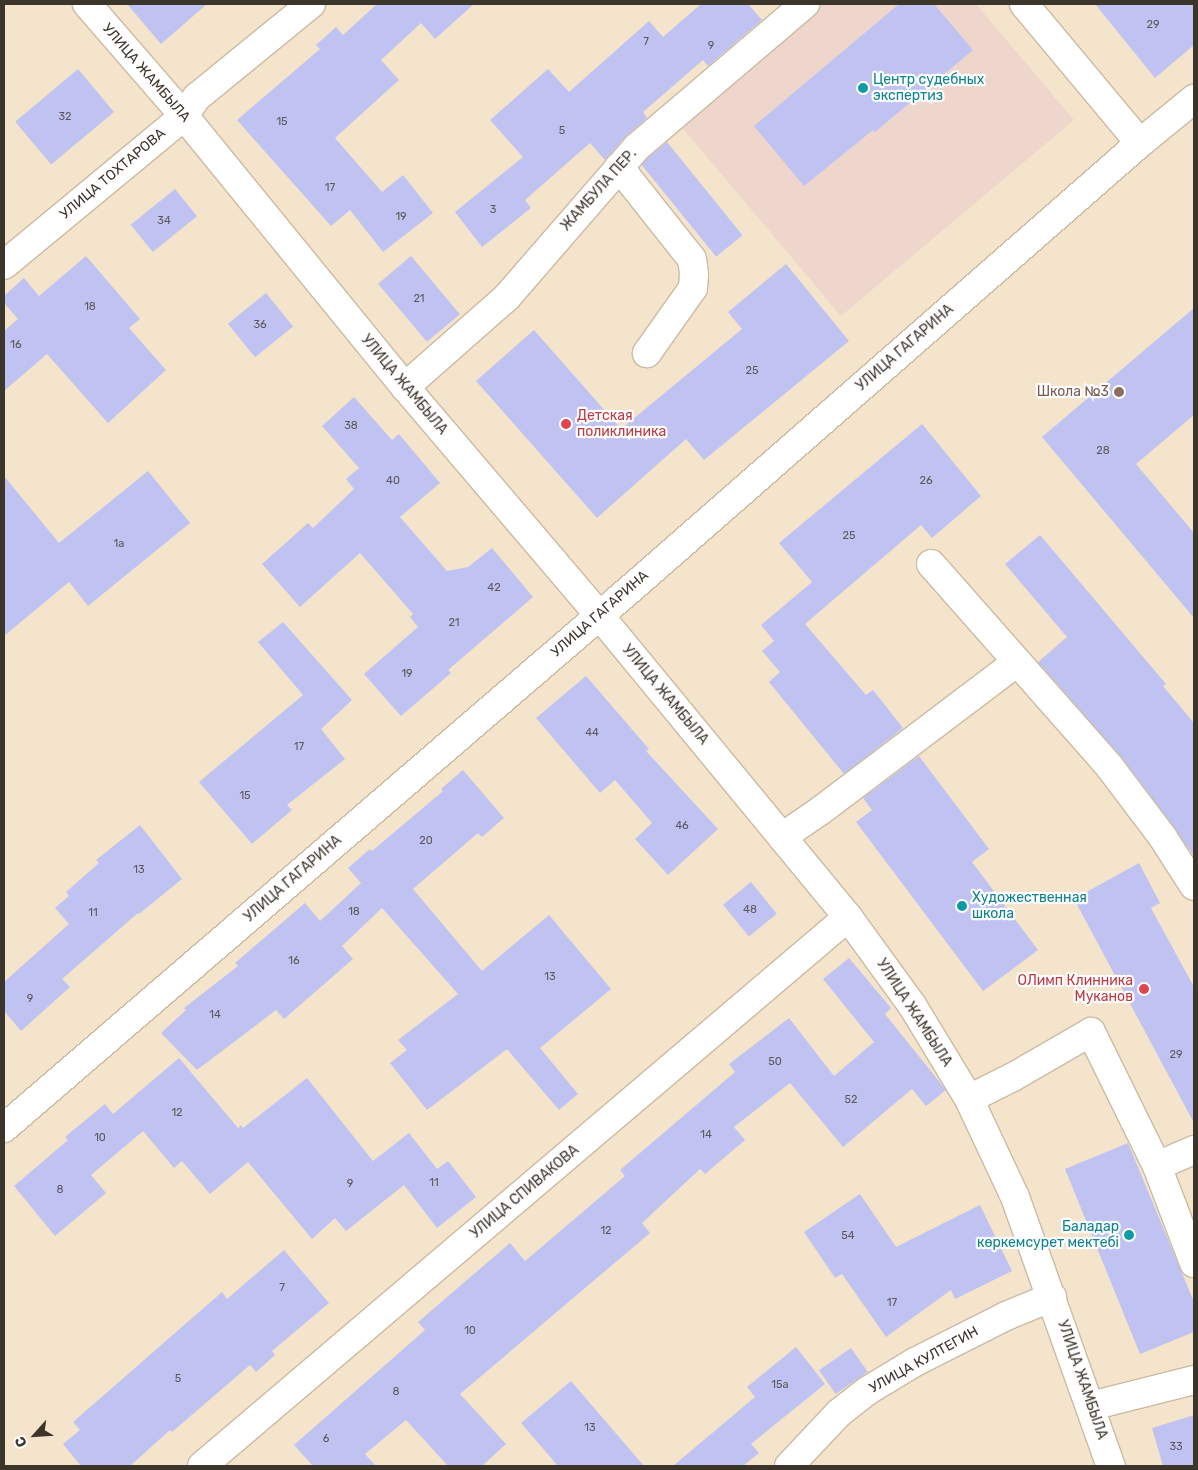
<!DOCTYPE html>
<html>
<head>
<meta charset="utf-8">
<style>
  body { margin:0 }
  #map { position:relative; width:1198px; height:1470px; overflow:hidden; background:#f4e4cb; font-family:Rubik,sans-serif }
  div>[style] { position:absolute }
  .medical>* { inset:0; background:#efd6cd }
  .building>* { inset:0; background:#c0c3f1; transform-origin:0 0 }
  .roads { filter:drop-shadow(1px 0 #cabba3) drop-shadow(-1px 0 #cabba3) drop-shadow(0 1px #cabba3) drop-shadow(0 -1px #cabba3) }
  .minor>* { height:28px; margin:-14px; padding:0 14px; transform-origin:14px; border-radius:14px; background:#fff }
  .dots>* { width:14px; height:14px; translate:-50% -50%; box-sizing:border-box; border:2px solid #fff; border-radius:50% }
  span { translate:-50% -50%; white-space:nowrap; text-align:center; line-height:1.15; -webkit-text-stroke:4.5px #fff; paint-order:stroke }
  .number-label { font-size:11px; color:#5d585d }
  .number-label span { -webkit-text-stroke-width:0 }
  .street-label { font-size:14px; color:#3c352c }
  .culture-label { font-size:14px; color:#0d838f }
  .left { translate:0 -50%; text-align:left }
  .right { translate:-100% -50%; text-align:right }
  .education-label { font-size:14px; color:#785e54 }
  .health-label { font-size:14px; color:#be3a42 }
  .frame { position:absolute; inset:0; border:5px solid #3c352c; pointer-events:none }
  .north { position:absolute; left:10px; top:1410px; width:50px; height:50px; -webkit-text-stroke:4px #fff; paint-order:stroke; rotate:244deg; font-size:14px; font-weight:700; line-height:20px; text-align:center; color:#3c352c }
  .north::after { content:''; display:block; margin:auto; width:18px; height:22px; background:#3c352c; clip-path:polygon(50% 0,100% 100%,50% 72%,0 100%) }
</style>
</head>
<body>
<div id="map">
  <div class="medical">
    <div style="clip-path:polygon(810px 4px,976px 4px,1074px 120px,841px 316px,674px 118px)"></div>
  </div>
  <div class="building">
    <div style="clip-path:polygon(127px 4px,207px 4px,161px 44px)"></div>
    <div style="clip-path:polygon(377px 4px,474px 4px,435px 39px,421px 23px,381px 60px,399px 80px,335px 138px,382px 192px,403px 175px,433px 213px,383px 252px,350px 210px,331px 226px,237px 120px,320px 49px,316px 45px,336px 27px,343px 35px)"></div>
    <div style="clip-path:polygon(701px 4px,748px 4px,762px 20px,708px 66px,703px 60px,643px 112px,647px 118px,625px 137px,605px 160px,590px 143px,525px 200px,531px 208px,482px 247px,455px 212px,523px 157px,490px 120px,548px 69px,569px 92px,649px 21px,663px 37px)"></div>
    <div style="clip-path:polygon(899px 4px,934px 4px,973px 50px,875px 132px,873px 130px,804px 186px,754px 126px)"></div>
    <div style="clip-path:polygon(1095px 4px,1194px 4px,1194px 45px,1155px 78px)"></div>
    <div style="left:78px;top:69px;width:56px;height:82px;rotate:50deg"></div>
    <div style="left:667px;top:142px;width:120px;height:34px;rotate:51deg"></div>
    <div style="left:175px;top:189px;width:35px;height:57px;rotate:51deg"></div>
    <div style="clip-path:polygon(86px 256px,140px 319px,129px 328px,166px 370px,108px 423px,47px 354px,4px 391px,4px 331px,18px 319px,4px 303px,4px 296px,24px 278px,39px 296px)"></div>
    <div style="left:411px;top:256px;width:76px;height:43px;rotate:50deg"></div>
    <div style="clip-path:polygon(786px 264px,849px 341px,704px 460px,686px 439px,597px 518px,476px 381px,534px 330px,621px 429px,742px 329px,728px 312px)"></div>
    <div style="left:266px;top:293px;width:43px;height:49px;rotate:51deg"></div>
    <div style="clip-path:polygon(1194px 308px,1194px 415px,1136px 464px,1194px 533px,1194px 618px,1042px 437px)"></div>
    <div style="clip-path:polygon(354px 397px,392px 440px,399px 434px,440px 483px,400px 517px,447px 571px,468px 567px,492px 548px,533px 597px,448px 670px,451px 673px,401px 716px,364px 674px,418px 627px,410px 617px,413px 614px,360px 553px,300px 607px,262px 564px,308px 523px,313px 528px,354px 489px,346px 479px,359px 468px,322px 426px)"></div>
    <div style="clip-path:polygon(922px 424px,981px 496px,932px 538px,921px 525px,805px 624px,866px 695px,873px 690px,903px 728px,844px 774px,769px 682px,780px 672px,762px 651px,774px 641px,761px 625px,812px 582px,779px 543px)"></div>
    <div style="clip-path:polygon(148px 471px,190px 523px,88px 606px,69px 582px,4px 636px,4px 476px,59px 543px)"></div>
    <div style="clip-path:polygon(1040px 535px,1166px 684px,1163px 686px,1194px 723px,1194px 856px,1121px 757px,1038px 662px,1067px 637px,1005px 564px)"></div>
    <div style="clip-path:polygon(283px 622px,352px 700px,321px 729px,345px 759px,287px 805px,292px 810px,252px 844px,199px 782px,303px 695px,258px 642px)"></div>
    <div style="clip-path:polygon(586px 676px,649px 749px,646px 751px,718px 829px,668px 875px,635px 839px,652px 823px,615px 780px,600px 793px,536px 718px)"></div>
    <div style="clip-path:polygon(919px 756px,989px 849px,972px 862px,1038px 950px,983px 991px,856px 822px,872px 810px,863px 798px)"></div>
    <div style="clip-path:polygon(463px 770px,504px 818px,482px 837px,478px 833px,413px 889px,482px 971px,549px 915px,611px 989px,540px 1048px,578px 1094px,559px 1110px,507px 1049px,427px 1110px,390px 1063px,407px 1050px,398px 1040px,458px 994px,382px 908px,342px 946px,353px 959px,284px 1019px,276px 1010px,197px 1070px,161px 1033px,186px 1010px,184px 1008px,238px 966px,235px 963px,305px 903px,320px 921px,361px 883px,348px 868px,370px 849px,372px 851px,443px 791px,441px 789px)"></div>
    <div style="clip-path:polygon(140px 825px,182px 879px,139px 914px,138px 913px,62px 979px,70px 987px,21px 1031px,4px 1011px,4px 982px,69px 924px,55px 908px,69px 896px,66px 892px,99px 863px,96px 860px)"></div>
    <div style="clip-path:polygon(1139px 863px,1160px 903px,1151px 908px,1194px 987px,1194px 1123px,1074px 899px)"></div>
    <div style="left:751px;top:882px;width:41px;height:36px;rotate:51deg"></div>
    <div style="clip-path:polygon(849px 958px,891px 1008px,885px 1014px,946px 1090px,926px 1106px,912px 1089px,843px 1147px,790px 1083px,734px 1127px,745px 1140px,705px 1174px,700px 1169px,642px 1223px,650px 1233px,460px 1394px,506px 1444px,482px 1466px,448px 1466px,406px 1420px,365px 1454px,376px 1466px,313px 1466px,294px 1445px,425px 1330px,418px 1322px,510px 1243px,525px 1261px,625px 1176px,620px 1170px,735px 1072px,729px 1064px,789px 1018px,834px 1076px,874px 1042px,823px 979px)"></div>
    <div style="clip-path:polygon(179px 1058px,238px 1128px,241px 1125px,243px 1128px,307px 1078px,373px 1161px,409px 1133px,437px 1169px,448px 1161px,476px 1197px,437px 1228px,404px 1185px,346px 1231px,335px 1218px,312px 1239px,248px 1162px,210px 1194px,182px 1161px,174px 1168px,143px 1131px,91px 1175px,106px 1193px,55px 1236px,14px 1186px,68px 1140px,65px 1137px,105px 1104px,113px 1114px)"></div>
    <div style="clip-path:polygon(1128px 1143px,1194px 1302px,1194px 1332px,1140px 1354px,1065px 1169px)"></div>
    <div style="clip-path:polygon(860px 1194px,896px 1247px,980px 1205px,1012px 1271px,955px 1299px,951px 1290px,886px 1337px,842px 1274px,835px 1278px,804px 1232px)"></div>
    <div style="clip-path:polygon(284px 1250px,329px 1303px,272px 1351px,275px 1355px,256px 1372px,250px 1365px,172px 1432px,170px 1430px,130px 1466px,81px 1466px,63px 1444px,80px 1430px,73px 1422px,222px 1292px,227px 1299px)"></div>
    <div style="clip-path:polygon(796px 1347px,825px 1384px,751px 1444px,759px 1453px,743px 1466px,673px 1466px,755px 1397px,747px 1387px)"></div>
    <div style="left:851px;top:1348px;width:29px;height:39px;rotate:55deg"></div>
    <div style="clip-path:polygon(571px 1381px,644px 1466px,558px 1466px,521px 1423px)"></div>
    <div style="clip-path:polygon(1194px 1415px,1194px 1466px,1163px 1466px,1152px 1428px)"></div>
  </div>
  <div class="roads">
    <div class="minor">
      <div style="left:87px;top:4px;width:148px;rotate:49.1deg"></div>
      <div style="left:184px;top:116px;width:350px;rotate:50.8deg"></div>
      <div style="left:405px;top:387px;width:299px;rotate:49.6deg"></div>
      <div style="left:599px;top:615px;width:288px;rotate:50.5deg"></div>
      <div style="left:782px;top:837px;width:104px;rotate:50.5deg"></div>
      <div style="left:848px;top:917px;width:109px;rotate:54deg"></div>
      <div style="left:912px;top:1005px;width:110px;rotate:58.8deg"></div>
      <div style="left:969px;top:1099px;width:108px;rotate:64.9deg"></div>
      <div style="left:1015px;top:1197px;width:286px;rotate:70.4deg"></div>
      <div style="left:1024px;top:4px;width:181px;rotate:50.2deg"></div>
      <div style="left:619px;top:167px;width:117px;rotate:51.6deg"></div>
      <div style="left:692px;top:259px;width:15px;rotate:82deg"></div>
      <div style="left:694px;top:274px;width:14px;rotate:94deg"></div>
      <div style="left:693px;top:288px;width:80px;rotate:125.3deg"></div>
      <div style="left:4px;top:265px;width:234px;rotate:-39.6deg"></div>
      <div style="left:184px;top:116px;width:23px;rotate:-56deg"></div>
      <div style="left:197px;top:97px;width:147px;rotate:-39.2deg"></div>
      <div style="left:405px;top:387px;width:136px;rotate:-41.4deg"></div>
      <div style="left:507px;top:297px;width:198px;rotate:-49.1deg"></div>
      <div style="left:637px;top:147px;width:221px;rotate:-40.4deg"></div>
      <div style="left:931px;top:564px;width:269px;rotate:48.6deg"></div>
      <div style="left:1109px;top:766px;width:88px;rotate:52.9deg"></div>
      <div style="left:1162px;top:836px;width:59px;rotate:57.4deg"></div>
      <div style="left:782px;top:837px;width:46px;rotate:-34.4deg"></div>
      <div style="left:820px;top:811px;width:247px;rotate:-37.1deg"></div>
      <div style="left:969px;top:1099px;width:49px;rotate:-26.6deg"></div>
      <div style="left:1013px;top:1077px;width:90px;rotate:-30deg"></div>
      <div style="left:1091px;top:1032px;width:149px;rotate:63.8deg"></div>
      <div style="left:1157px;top:1166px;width:104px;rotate:69.1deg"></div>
      <div style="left:4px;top:1128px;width:822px;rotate:-40.71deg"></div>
      <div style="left:627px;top:592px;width:682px;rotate:-41.19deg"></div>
      <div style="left:1140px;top:143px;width:70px;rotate:-39.2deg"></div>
      <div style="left:1157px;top:1166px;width:40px;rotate:-23.4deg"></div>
      <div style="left:1091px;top:1406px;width:106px;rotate:-14.2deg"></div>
      <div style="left:202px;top:1466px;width:848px;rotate:-40.36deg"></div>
      <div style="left:789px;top:1466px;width:73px;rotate:-46.7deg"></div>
      <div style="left:839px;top:1413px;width:36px;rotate:-38deg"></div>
      <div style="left:867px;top:1391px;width:56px;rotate:-31.1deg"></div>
      <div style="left:915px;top:1362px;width:102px;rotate:-26.8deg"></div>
      <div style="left:1006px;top:1316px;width:50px;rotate:-22.4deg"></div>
    </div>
  </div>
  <div class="dots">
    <div style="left:863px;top:88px;background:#0f9aa8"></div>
    <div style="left:1119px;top:392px;background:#8d6e63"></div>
    <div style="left:566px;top:424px;background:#e0444e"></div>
    <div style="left:962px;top:906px;background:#0f9aa8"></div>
    <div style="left:1144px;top:989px;background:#e0444e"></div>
    <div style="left:1129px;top:1235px;background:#0f9aa8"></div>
  </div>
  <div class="number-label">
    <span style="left:1153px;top:25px">29</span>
    <span style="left:646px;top:42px">7</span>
    <span style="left:711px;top:46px">9</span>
    <span style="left:65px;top:117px">32</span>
    <span style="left:282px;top:122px">15</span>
    <span style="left:562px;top:131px">5</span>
    <span style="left:330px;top:188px">17</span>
    <span style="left:493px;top:210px">3</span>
    <span style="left:401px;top:217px">19</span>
    <span style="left:164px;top:221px">34</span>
    <span style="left:419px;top:299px">21</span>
    <span style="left:90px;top:307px">18</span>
    <span style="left:260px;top:325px">36</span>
    <span style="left:16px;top:345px">16</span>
    <span style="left:752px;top:371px">25</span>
    <span style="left:351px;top:426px">38</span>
    <span style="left:1103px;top:451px">28</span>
    <span style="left:393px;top:481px">40</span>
    <span style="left:926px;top:481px">26</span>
    <span style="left:849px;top:536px">25</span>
    <span style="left:119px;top:544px">1а</span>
    <span style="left:494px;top:588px">42</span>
    <span style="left:454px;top:623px">21</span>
    <span style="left:407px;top:674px">19</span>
    <span style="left:592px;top:733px">44</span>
    <span style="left:299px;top:747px">17</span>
    <span style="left:245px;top:796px">15</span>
    <span style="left:682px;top:826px">46</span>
    <span style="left:426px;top:841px">20</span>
    <span style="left:139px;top:870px">13</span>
    <span style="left:750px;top:910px">48</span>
    <span style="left:354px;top:912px">18</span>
    <span style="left:93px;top:913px">11</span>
    <span style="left:294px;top:961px">16</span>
    <span style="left:550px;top:977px">13</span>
    <span style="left:30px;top:999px">9</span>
    <span style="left:215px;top:1015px">14</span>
    <span style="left:1176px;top:1055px">29</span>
    <span style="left:775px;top:1062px">50</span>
    <span style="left:851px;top:1100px">52</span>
    <span style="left:177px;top:1113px">12</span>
    <span style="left:706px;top:1135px">14</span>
    <span style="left:100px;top:1138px">10</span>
    <span style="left:434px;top:1183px">11</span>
    <span style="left:350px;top:1184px">9</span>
    <span style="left:60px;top:1190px">8</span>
    <span style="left:606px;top:1231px">12</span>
    <span style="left:848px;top:1236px">54</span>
    <span style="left:282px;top:1288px">7</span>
    <span style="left:892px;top:1303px">17</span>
    <span style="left:470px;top:1331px">10</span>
    <span style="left:178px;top:1379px">5</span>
    <span style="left:780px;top:1385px">15а</span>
    <span style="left:396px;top:1392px">8</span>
    <span style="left:590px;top:1428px">13</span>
    <span style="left:326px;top:1439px">6</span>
    <span style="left:1176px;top:1447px">33</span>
  </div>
  <div class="street-label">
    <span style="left:146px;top:73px;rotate:49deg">УЛИЦА ЖАМБЫЛА</span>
    <span style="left:113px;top:174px;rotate:-40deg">УЛИЦА ТОХТАРОВА</span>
    <span style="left:599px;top:190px;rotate:-48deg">ЖАМБУЛА ПЕР.</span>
    <span style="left:905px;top:348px;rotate:-41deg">УЛИЦА ГАГАРИНА</span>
    <span style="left:404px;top:385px;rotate:50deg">УЛИЦА ЖАМБЫЛА</span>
    <span style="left:600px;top:614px;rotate:-41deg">УЛИЦА ГАГАРИНА</span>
    <span style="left:665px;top:695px;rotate:50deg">УЛИЦА ЖАМБЫЛА</span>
    <span style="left:293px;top:879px;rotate:-41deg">УЛИЦА ГАГАРИНА</span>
    <span style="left:914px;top:1013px;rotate:57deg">УЛИЦА ЖАМБЫЛА</span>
    <span style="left:525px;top:1192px;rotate:-40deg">УЛИЦА СПИВАКОВА</span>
    <span style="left:924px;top:1360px;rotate:-29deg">УЛИЦА КУЛТЕГИН</span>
    <span style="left:1082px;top:1380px;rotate:71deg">УЛИЦА ЖАМБЫЛА</span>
  </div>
  <div class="culture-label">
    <span class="left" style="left:873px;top:88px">Центр судебных<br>экспертиз</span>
    <span class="left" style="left:972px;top:906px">Художественная<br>школа</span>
    <span class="right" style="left:1119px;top:1235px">Баладар<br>көркемсурет мектебі</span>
  </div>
  <div class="education-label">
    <span class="right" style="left:1109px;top:392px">Школа №3</span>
  </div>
  <div class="health-label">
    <span class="left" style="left:577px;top:424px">Детская<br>поликлиника</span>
    <span class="right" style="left:1133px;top:989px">ОЛимп Клинника<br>Муканов</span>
  </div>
  <div class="frame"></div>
  <div class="north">С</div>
</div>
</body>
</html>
